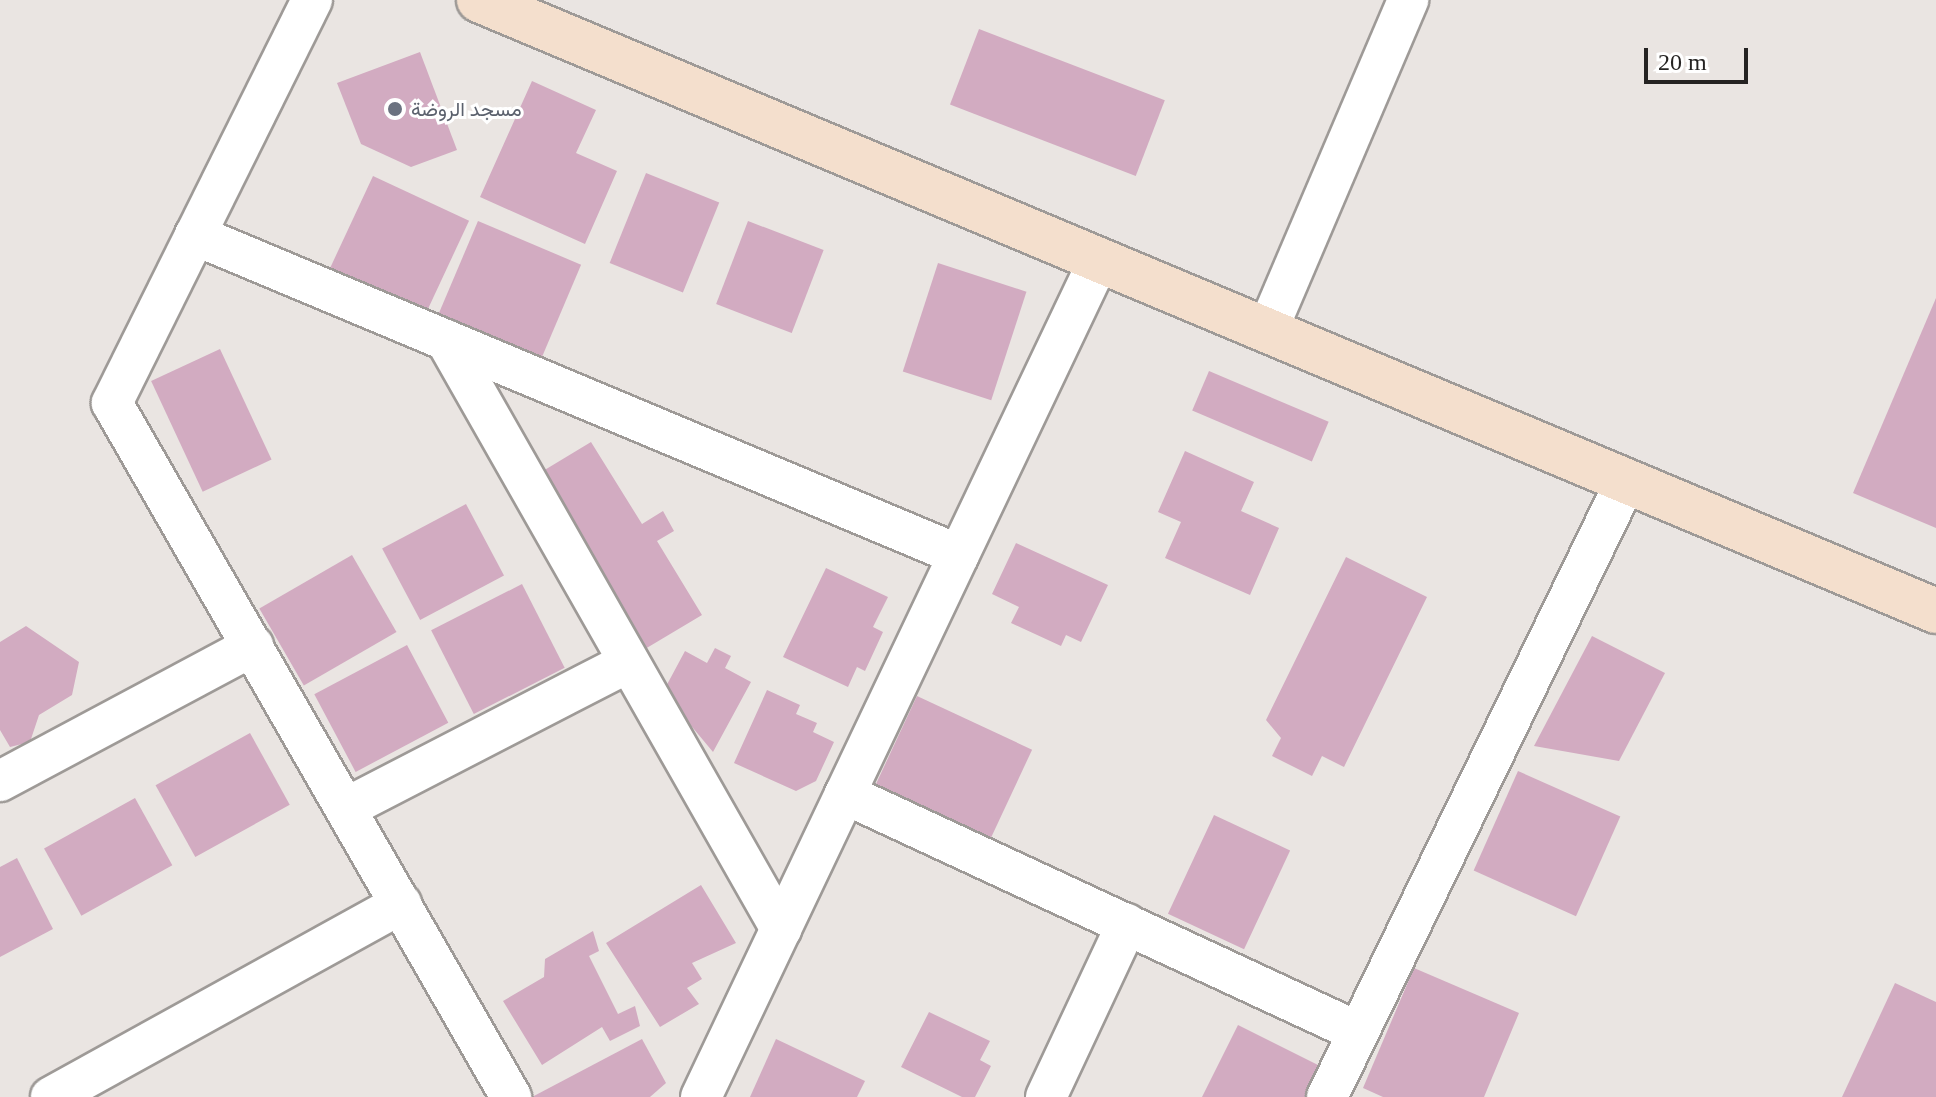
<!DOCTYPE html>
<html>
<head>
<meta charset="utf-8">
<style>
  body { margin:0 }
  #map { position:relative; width:1936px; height:1097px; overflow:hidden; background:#eae5e2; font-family:"Times New Roman",Vazirmatn,serif }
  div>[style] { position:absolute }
  .building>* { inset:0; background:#d2abc1; transform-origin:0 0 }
  .roads { filter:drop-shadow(2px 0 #9e9a97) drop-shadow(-2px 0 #9e9a97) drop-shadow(0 2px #9e9a97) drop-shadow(0 -2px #9e9a97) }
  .street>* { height:40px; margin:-20px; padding:0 20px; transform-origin:20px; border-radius:20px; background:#fff }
  .secondary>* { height:44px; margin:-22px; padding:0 22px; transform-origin:22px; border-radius:22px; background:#f4dfcd }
  .dots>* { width:22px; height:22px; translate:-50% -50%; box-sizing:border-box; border:4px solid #fff; border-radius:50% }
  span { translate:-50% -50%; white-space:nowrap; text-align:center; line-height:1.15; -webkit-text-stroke:6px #fff; paint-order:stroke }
  .worship-label { font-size:20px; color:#5b616d }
  .left { translate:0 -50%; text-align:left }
  .scale { position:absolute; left:1644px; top:48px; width:104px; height:36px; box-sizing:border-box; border:4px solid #252322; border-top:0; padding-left:10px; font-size:24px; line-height:28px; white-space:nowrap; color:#252322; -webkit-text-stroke:6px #fff; paint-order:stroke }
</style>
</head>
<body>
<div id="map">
  <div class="building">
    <div style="left:979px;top:29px;width:199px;height:81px;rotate:21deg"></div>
    <div style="clip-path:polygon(420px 52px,457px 150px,411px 167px,361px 144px,337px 83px)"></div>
    <div style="clip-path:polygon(532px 81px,596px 110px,576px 153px,617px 171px,585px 244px,480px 197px)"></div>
    <div style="left:646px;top:173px;width:79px;height:97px;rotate:22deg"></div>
    <div style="left:373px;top:176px;width:106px;height:110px;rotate:25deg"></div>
    <div style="left:478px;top:221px;width:112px;height:111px;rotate:23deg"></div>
    <div style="left:748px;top:221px;width:81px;height:89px;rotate:21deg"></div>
    <div style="left:938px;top:263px;width:93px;height:114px;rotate:18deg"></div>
    <div style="clip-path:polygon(1936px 298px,1936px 528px,1853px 493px)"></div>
    <div style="left:220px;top:349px;width:122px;height:76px;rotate:65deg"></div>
    <div style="left:1209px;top:371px;width:130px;height:43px;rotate:23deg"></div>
    <div style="clip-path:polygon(591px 442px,642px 524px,663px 511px,674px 531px,657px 541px,702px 615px,645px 649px,538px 474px)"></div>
    <div style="clip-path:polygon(1185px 451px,1254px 482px,1241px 511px,1279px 528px,1250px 595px,1165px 558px,1181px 522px,1158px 512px)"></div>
    <div style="left:466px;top:504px;width:81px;height:95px;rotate:62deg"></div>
    <div style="clip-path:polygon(1016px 543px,1108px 585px,1081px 642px,1066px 635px,1061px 646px,1011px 623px,1019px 607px,992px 594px)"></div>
    <div style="left:352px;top:555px;width:89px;height:107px;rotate:60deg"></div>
    <div style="clip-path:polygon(1346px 557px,1427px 597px,1344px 767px,1322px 756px,1312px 776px,1272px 756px,1281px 738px,1266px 720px)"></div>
    <div style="clip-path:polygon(826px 568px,888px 597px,873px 627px,883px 632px,865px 671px,857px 667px,848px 687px,783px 657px)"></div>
    <div style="left:522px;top:584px;width:94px;height:102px;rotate:63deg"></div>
    <div style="clip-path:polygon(26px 626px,79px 662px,72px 695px,39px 715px,30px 742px,10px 747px,0 730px,0 642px)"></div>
    <div style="clip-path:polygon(1592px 636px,1665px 673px,1619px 761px,1534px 746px)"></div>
    <div style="left:407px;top:645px;width:88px;height:105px;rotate:62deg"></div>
    <div style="clip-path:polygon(715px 648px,731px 656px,725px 668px,751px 682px,713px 752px,663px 692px,685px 651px,707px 663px)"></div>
    <div style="clip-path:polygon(767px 690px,800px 705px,796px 714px,817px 723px,813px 732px,834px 742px,816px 781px,796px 791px,734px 763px)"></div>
    <div style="left:917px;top:696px;width:127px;height:102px;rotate:25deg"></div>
    <div style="left:250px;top:733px;width:82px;height:108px;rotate:61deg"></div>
    <div style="left:1518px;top:771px;width:112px;height:109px;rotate:24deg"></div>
    <div style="left:135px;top:798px;width:77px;height:104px;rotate:61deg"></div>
    <div style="left:1214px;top:815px;width:84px;height:109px;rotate:25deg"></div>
    <div style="clip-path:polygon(17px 858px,53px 929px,0 957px,0 867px)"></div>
    <div style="clip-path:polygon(701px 885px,736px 943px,692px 963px,702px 979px,687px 988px,699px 1004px,660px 1027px,606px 943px)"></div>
    <div style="clip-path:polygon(593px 931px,599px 951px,589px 956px,618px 1014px,635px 1006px,640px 1026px,610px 1041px,602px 1027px,542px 1065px,503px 1001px,544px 977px,545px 959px)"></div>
    <div style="clip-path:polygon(1414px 968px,1519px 1013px,1484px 1097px,1383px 1097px,1363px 1088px)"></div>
    <div style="clip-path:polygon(1895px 983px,1936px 1002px,1936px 1097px,1842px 1097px)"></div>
    <div style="clip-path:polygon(929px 1012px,990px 1041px,980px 1060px,991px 1066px,975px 1097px,962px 1097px,901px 1067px)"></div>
    <div style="clip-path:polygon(1238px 1025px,1322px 1067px,1306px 1097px,1202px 1097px)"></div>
    <div style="clip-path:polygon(642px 1039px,666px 1083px,650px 1097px,532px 1097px)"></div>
    <div style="clip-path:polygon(776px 1039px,865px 1081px,857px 1097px,750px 1097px)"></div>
  </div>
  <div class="roads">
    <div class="street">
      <div style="left:312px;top:0;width:450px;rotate:116.4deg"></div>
      <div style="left:112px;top:403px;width:801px;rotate:60.1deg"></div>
      <div style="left:195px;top:235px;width:828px;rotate:22.73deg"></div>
      <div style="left:1267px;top:331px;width:360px;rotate:-66.9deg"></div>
      <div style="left:446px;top:340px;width:678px;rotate:60.37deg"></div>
      <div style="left:0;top:781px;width:287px;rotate:-28.1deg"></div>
      <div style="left:845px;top:794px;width:566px;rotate:24.89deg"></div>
      <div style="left:346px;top:808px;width:318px;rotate:-27.3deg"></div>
      <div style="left:51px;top:1097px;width:400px;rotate:-28.9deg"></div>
      <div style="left:701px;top:1097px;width:927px;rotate:-64.57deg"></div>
      <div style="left:1046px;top:1097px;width:191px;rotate:-64.9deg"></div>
      <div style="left:1327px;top:1097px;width:685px;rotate:-64.11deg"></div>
    </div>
    <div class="secondary">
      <div style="left:479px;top:0;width:1580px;rotate:22.75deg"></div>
    </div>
  </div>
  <div class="dots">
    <div style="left:395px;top:109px;background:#6b7280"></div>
  </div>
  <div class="worship-label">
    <span class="left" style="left:411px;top:109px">مسجد الروضة</span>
  </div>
  <div class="scale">20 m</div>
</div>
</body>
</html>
